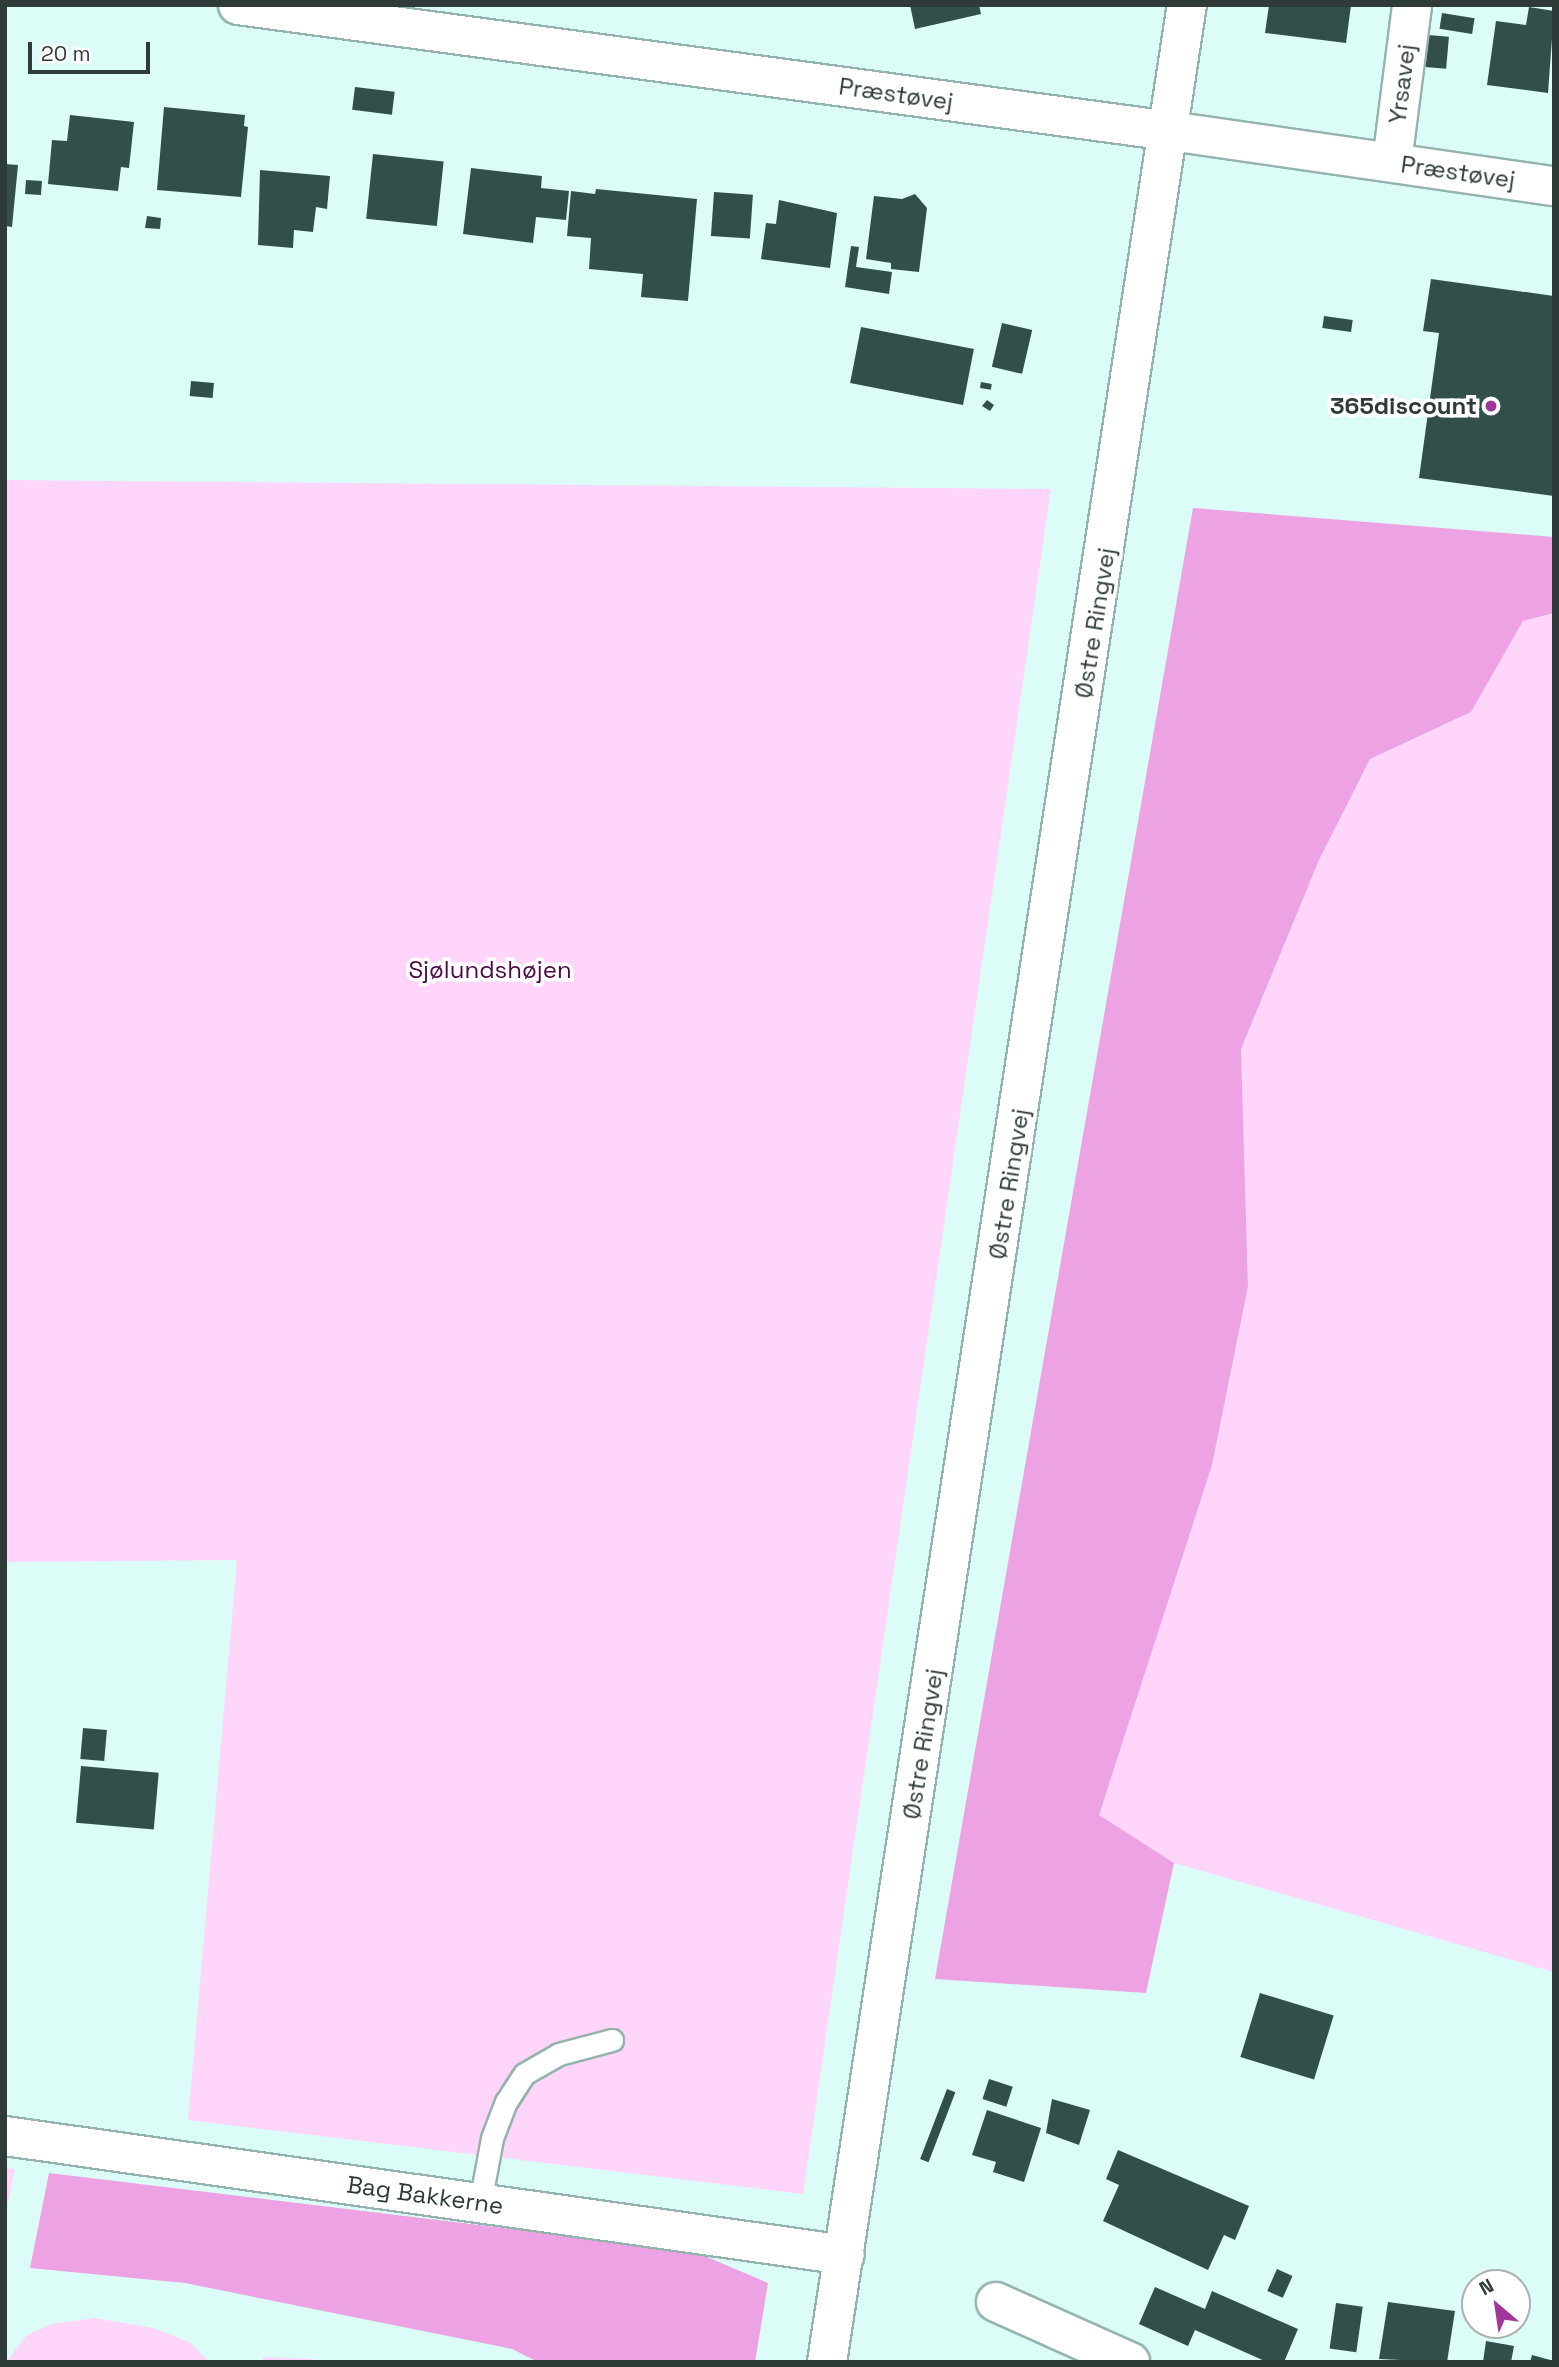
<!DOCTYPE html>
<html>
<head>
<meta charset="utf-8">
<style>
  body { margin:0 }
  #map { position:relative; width:1559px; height:2367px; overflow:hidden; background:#dcfcf7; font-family:"Space Grotesk",sans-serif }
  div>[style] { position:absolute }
  .green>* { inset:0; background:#ffd5f9 }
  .forest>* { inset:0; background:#eca2e3 }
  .building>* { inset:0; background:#334f4b; transform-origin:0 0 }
  .roads { filter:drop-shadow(2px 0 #95b3ae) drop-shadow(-2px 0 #95b3ae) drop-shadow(0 2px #95b3ae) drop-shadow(0 -2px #95b3ae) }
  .lane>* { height:21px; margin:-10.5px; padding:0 10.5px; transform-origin:10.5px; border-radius:10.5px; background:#fff }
  .street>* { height:38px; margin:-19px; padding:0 19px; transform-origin:19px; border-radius:19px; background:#fff }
  .secondary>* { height:38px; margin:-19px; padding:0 19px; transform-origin:19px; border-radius:19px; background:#fff }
  .dots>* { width:19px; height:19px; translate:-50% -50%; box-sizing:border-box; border:4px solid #fff; border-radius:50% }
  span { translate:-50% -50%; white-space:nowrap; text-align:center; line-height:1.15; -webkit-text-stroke:7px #fff; paint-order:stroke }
  .street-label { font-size:24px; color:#2e3b39 }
  .poi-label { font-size:24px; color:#2e3b39; font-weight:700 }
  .right { translate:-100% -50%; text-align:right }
  .park-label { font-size:24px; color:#4a0946 }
  .frame { position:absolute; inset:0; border:7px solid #2e3b39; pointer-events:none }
  .north { position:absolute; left:1461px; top:2269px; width:70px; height:70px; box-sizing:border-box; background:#fff; border:2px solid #abb1b0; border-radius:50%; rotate:331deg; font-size:19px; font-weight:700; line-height:28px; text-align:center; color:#2e3b39 }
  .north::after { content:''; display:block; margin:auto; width:24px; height:32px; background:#a03799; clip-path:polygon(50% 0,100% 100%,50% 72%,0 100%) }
  .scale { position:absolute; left:28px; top:42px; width:122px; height:32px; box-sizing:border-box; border:4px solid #2e3b39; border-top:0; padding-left:9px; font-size:21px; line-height:24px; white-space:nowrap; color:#2e3b39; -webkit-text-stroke:5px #fff; paint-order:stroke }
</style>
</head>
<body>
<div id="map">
  <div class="green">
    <div style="clip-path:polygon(5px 480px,1051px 489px,803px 2194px,188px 2120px,237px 1560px,5px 1562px)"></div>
    <div style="clip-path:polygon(1554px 613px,1554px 1972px,1174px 1863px,1098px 1815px,1212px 1465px,1248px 1286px,1241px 1049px,1319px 860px,1370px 759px,1471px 712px,1523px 621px)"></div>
    <div style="clip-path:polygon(5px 2168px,15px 2169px,5px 2217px)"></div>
    <div style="clip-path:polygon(94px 2318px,153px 2328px,191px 2343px,209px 2362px,6px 2362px,27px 2335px,52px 2324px)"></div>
    <div style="clip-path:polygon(264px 2357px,312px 2359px,325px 2362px,261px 2362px)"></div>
  </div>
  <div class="forest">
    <div style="clip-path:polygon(1193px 508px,1554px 537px,1554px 613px,1523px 621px,1471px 712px,1370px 759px,1319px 860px,1241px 1049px,1248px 1286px,1212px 1465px,1099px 1815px,1174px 1863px,1146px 1993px,935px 1979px)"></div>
    <div style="clip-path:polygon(49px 2173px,693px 2251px,768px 2283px,755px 2362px,538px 2362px,512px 2349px,185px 2283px,30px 2268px)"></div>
  </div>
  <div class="building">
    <div style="clip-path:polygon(910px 5px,979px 5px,981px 14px,915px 29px)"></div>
    <div style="clip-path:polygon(1269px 5px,1351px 5px,1346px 43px,1265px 33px)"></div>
    <div style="clip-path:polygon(1529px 7px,1554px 11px,1548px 93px,1487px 85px,1496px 21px,1526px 25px)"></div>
    <div style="left:1442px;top:13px;width:33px;height:16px;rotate:9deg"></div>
    <div style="left:1428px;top:35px;width:21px;height:32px;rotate:5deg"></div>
    <div style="left:355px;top:87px;width:40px;height:23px;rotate:7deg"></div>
    <div style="clip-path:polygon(164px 107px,245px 115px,244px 126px,248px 127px,241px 197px,157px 190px)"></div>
    <div style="clip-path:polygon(70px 115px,134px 122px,129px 168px,121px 167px,118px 191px,48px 184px,52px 140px,67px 141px)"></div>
    <div style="left:373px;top:154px;width:71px;height:65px;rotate:6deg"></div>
    <div style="clip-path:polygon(5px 164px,18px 165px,12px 227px,5px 226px)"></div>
    <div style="clip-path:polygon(471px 168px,542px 176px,541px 188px,569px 191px,566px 220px,536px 217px,533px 243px,463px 234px)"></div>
    <div style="clip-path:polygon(260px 170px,330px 176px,327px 209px,316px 207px,313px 232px,294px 230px,293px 248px,258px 245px)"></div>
    <div style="left:26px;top:180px;width:16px;height:14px;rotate:4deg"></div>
    <div style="clip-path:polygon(596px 189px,697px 199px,688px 301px,641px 297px,643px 274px,589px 269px,591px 238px,567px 236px,571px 191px,595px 194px)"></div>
    <div style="left:714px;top:192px;width:39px;height:44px;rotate:4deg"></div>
    <div style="clip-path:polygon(915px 194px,927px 208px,919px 272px,891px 269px,891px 263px,866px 259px,874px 196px,902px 199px)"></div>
    <div style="clip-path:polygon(779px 200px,837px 213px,830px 268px,761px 259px,766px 223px,776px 224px)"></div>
    <div style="clip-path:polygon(147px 216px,161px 218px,160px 229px,145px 228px)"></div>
    <div style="clip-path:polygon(851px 246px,859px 247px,856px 267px,892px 272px,889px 294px,845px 287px)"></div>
    <div style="clip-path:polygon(1431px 279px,1554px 296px,1554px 496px,1419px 478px,1439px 333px,1423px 331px)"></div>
    <div style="left:1324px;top:316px;width:29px;height:12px;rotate:8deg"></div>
    <div style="left:1002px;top:323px;width:31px;height:45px;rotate:13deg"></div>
    <div style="left:861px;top:327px;width:115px;height:57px;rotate:11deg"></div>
    <div style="left:191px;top:381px;width:23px;height:15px;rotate:5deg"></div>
    <div style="left:981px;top:382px;width:11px;height:6px;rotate:10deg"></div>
    <div style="clip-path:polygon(987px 400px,994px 405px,990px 411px,982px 406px)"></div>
    <div style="left:83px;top:1728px;width:24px;height:31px;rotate:5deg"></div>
    <div style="left:81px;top:1766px;width:78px;height:57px;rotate:5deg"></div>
    <div style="left:1260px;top:1993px;width:77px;height:67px;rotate:17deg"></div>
    <div style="left:989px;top:2079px;width:25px;height:21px;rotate:18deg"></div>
    <div style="left:947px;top:2089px;width:9px;height:75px;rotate:21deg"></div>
    <div style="clip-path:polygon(1052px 2099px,1090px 2110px,1079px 2145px,1046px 2133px)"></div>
    <div style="clip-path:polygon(987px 2110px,1041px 2128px,1024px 2182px,993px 2172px,996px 2162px,972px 2155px)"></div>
    <div style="clip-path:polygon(1118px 2150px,1249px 2206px,1235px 2240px,1224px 2235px,1208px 2270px,1103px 2221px,1119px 2185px,1106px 2179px)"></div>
    <div style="left:1277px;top:2269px;width:17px;height:24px;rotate:24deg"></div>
    <div style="clip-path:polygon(1155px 2287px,1205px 2309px,1212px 2291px,1298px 2329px,1284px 2362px,1267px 2362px,1195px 2330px,1188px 2346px,1139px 2324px)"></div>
    <div style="clip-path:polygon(1388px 2302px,1455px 2311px,1447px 2362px,1379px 2359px)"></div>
    <div style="left:1336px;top:2303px;width:27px;height:46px;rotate:8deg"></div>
    <div style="clip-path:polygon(1486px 2341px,1514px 2346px,1511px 2362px,1483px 2362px)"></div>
    <div style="clip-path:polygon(1532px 2355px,1554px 2361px,1554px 2362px,1530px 2362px)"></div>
  </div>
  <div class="roads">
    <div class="lane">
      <div style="left:480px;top:2203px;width:66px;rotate:-79.5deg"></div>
      <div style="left:492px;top:2138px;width:39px;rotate:-69deg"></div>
      <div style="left:506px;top:2102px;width:33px;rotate:-57deg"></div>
      <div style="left:524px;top:2074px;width:40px;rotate:-29.7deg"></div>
      <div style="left:559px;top:2054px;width:55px;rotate:-14.8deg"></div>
    </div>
    <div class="street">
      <div style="left:1170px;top:131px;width:388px;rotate:8.2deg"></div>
      <div style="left:1392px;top:162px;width:158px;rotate:-82.7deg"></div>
      <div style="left:5px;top:2136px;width:848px;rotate:8.06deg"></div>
      <div style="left:996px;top:2302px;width:147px;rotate:24.1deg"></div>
    </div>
    <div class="secondary">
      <div style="left:238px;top:5px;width:940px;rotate:7.7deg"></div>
      <div style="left:827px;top:2362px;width:2384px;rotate:-81.32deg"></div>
    </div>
  </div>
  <div class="dots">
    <div style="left:1491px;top:406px;background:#a03799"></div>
  </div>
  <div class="street-label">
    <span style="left:1402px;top:84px;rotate:-83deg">Yrsavej</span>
    <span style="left:896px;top:94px;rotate:8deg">Præstøvej</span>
    <span style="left:1458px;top:172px;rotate:8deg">Præstøvej</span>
    <span style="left:1095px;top:623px;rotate:-81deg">Østre Ringvej</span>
    <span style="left:1009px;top:1184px;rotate:-81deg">Østre Ringvej</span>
    <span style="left:923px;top:1744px;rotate:-81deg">Østre Ringvej</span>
    <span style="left:425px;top:2195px;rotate:8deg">Bag Bakkerne</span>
  </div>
  <div class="poi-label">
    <span class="right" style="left:1477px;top:406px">365discount</span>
  </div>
  <div class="park-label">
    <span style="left:490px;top:970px">Sjølundshøjen</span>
  </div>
  <div class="frame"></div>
  <div class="north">N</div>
  <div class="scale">20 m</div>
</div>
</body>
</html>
